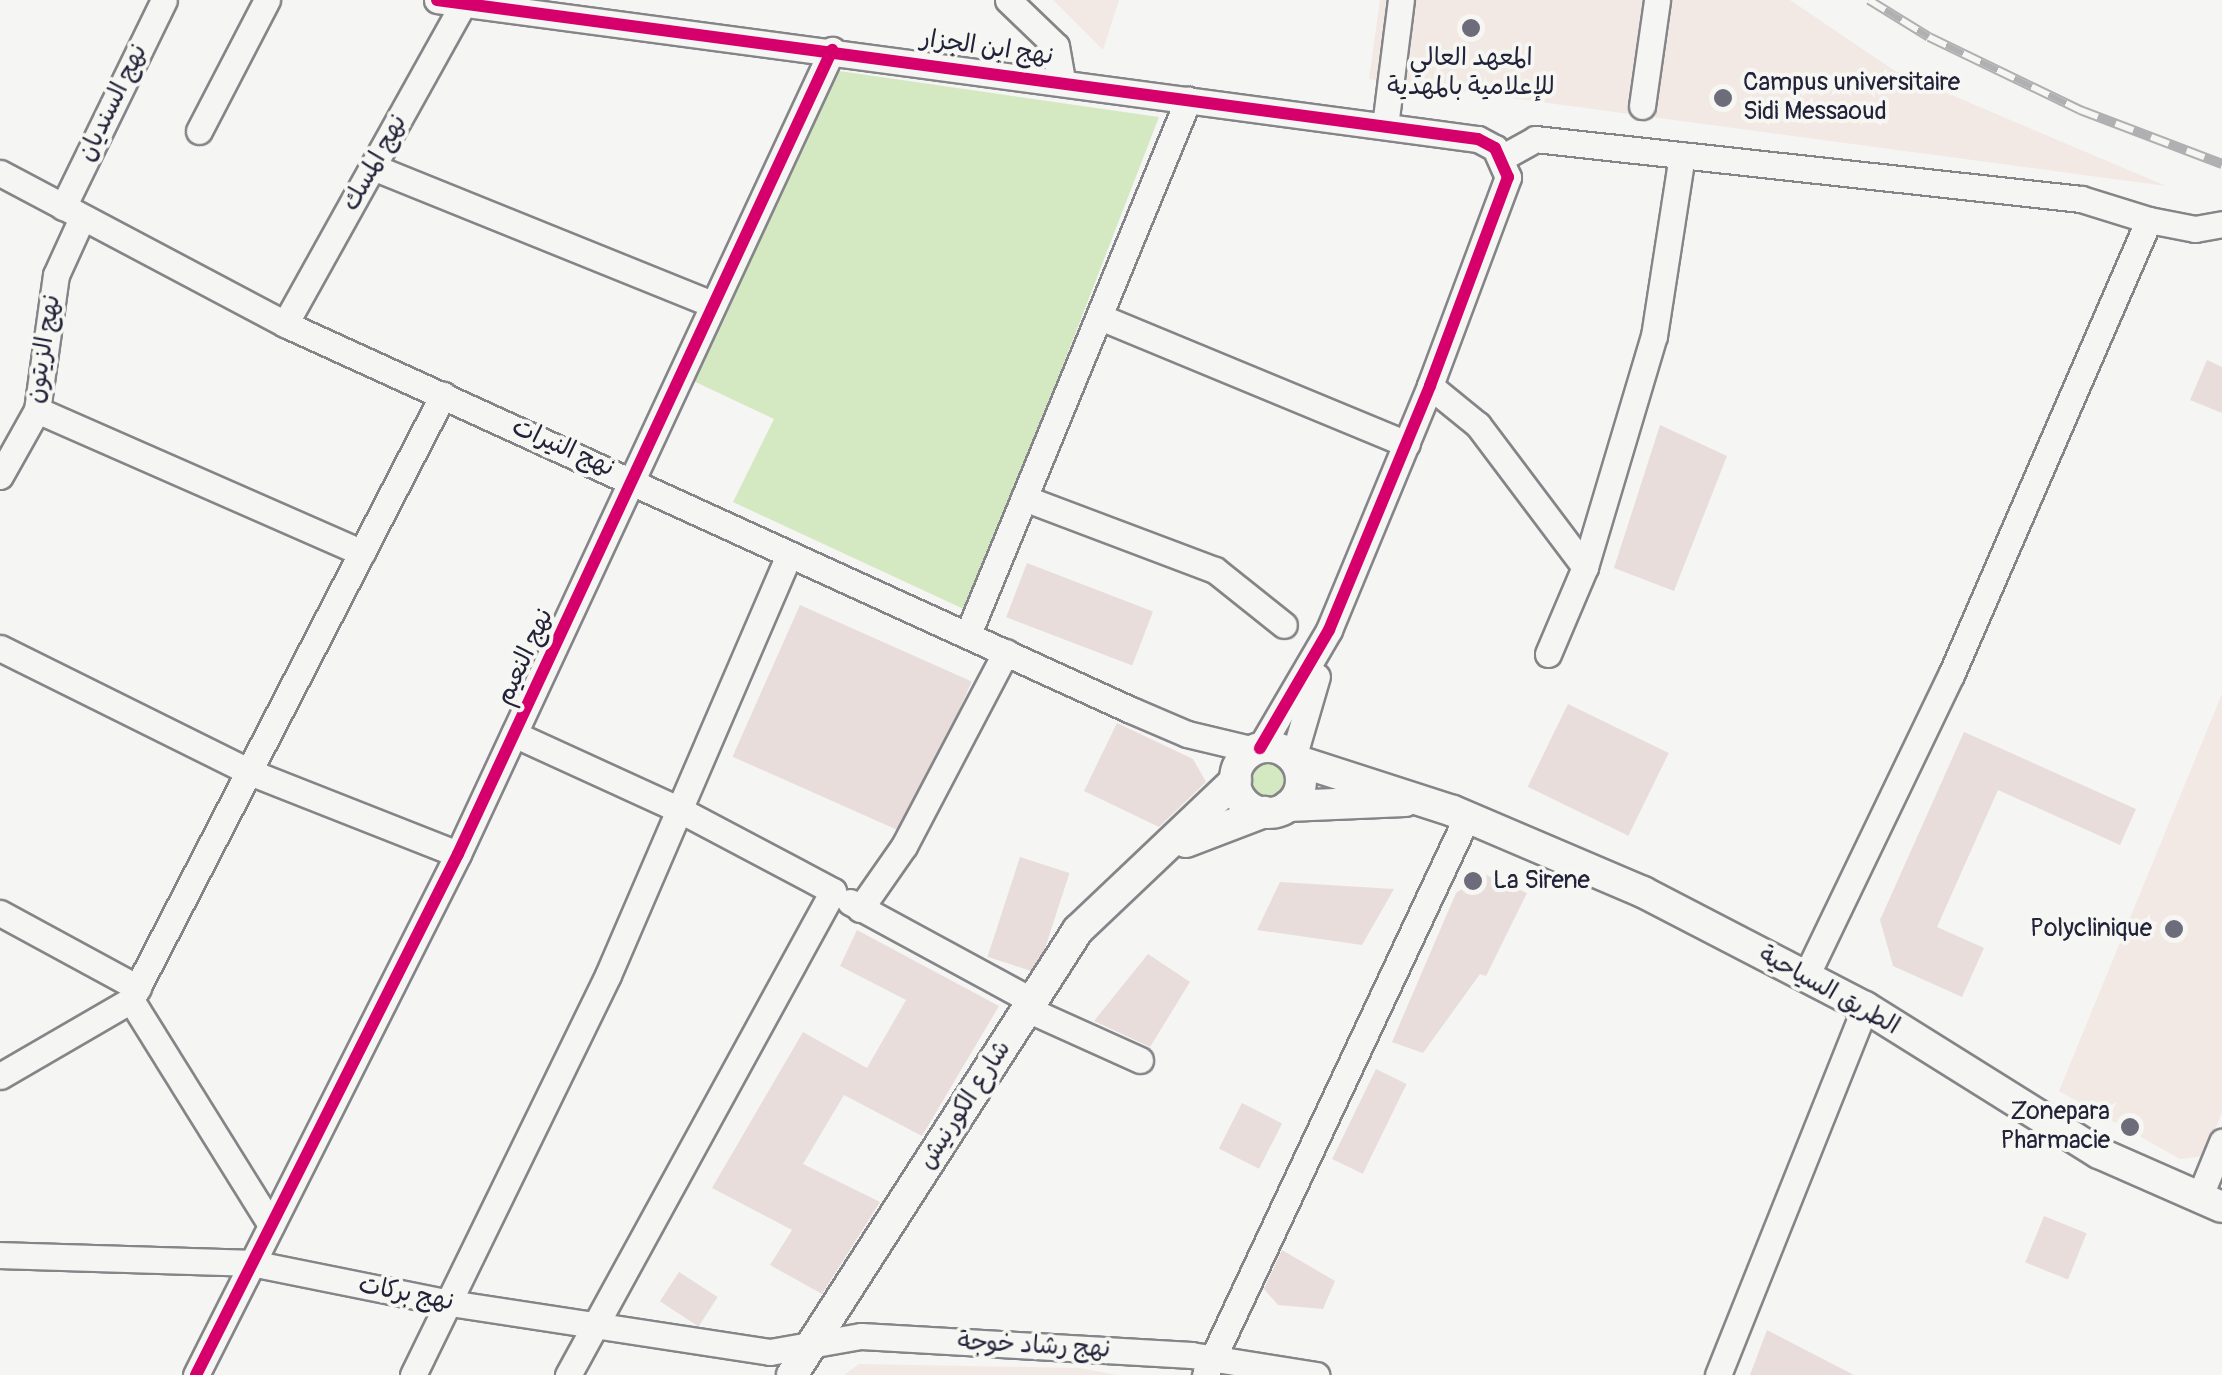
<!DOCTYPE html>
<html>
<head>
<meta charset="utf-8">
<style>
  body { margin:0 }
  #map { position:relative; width:2222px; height:1375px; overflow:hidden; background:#f5f5f3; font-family:Pangolin,"Playpen Sans Arabic",sans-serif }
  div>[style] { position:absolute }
  .built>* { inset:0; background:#f2e8e4 }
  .green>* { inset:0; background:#d4e9c2 }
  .round { border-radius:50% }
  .building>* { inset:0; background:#e8ddda; transform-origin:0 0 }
  .roads { filter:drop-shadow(2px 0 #858589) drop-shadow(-2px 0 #858589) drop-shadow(0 2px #858589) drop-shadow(0 -2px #858589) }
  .minor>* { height:25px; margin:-12.5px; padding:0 12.5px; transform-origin:12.5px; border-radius:12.5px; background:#f5f5f3 }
  .major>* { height:30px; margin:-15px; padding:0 15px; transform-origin:15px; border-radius:15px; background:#f5f5f3 }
  .major>.ring { margin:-15px; padding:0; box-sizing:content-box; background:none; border:30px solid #f5f5f3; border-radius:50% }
  .rail>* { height:10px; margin-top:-5px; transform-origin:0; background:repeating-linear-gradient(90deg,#f6f6f2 0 19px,#b0b0b2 0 38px); box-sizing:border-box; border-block:2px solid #b0b0b2 }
  .cycleway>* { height:12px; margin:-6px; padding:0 6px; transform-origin:6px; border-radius:6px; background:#d6006c }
  .dots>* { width:28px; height:28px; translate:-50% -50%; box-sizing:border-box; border:5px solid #f6f6f2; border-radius:50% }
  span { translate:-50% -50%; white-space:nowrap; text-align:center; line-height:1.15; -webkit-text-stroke:8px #f6f6f2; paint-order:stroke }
  .street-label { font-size:25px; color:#22223b }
  .poi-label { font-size:25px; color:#22223b }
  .left { translate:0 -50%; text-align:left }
  .right { translate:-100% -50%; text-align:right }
</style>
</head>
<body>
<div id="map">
  <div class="built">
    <div style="clip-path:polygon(1053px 0,1119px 0,1103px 50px)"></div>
    <div style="clip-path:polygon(1380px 0,1790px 0,1895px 71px,2166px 186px,1369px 79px)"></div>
    <div style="clip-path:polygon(2222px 694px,2222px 1112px,2205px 1156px,2180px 1159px,2059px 1091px)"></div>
    <div style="clip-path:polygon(859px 1364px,1079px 1368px,1117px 1375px,844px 1375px)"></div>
  </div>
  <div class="green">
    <div style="clip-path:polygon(839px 71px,1159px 117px,968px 611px,733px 502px,774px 419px,687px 378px)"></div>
    <div class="round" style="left:1249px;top:758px;width:42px;height:42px"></div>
  </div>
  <div class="building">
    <div style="clip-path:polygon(2207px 360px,2222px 367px,2222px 413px,2190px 400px)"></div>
    <div style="clip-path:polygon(1660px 425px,1727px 456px,1674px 591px,1614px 568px)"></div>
    <div style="left:1027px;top:563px;width:135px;height:58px;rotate:21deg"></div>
    <div style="left:800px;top:605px;width:188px;height:166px;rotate:24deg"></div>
    <div style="left:1568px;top:704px;width:112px;height:92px;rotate:26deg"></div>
    <div style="clip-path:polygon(1117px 723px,1193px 759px,1206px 782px,1159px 827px,1084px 791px)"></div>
    <div style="clip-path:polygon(1964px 732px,2136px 809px,2120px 845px,1998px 790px,1937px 927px,1984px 948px,1962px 997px,1893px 966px,1880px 920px)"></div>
    <div style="left:1020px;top:857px;width:52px;height:105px;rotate:18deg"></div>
    <div style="clip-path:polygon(1484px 874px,1527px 893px,1486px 976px,1480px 974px,1423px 1053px,1392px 1042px,1456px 893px)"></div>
    <div style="clip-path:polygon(1280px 882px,1394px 889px,1362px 945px,1257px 930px)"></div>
    <div style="clip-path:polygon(857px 930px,999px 1006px,922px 1136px,844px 1095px,803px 1164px,880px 1202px,822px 1294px,770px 1265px,792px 1230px,712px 1188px,803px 1032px,867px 1068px,906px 1000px,840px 966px)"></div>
    <div style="clip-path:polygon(1148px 954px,1190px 982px,1150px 1047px,1094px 1021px)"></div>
    <div style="left:1376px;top:1069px;width:34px;height:100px;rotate:26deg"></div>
    <div style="left:1242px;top:1103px;width:45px;height:51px;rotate:27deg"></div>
    <div style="left:2044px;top:1216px;width:46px;height:50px;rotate:22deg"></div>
    <div style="clip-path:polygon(1282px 1250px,1335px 1281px,1323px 1309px,1278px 1305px,1264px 1289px)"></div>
    <div style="left:679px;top:1272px;width:46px;height:35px;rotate:33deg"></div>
    <div style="clip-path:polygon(1767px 1330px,1854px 1375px,1750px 1375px)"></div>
  </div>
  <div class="roads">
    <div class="minor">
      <div style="left:437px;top:0;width:1050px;rotate:7.61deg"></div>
      <div style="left:1478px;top:139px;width:19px;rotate:28deg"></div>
      <div style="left:1495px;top:148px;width:32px;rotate:66deg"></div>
      <div style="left:1508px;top:177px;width:223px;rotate:110.5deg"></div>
      <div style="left:1430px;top:386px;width:264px;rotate:112.5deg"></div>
      <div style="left:1329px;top:630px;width:137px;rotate:120.3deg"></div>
      <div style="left:1008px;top:0;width:66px;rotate:43.8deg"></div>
      <div style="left:1056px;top:46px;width:36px;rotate:80deg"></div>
      <div style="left:1642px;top:106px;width:107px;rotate:-81.9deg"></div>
      <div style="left:1385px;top:126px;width:127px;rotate:-82.8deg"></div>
      <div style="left:199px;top:131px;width:148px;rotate:-62.6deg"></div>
      <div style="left:1503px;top:157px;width:37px;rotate:-29deg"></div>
      <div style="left:1535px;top:139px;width:549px;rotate:6.27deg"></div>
      <div style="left:2081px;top:199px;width:71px;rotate:17.2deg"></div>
      <div style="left:373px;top:167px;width:366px;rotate:22deg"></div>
      <div style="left:0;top:173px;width:323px;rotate:27.9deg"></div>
      <div style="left:285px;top:324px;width:930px;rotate:24.53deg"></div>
      <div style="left:1131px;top:710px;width:61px;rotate:23.2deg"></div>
      <div style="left:1187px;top:734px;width:69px;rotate:13.4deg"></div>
      <div style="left:63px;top:207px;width:230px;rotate:-64deg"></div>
      <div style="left:1100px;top:317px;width:332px;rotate:22.5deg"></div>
      <div style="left:285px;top:324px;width:368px;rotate:-60.9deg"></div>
      <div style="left:1430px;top:386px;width:62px;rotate:39.1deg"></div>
      <div style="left:1478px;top:425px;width:178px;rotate:53deg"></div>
      <div style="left:37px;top:410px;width:355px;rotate:23.7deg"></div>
      <div style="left:0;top:476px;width:76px;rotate:-60.7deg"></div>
      <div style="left:37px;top:410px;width:136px;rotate:-82deg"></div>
      <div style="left:56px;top:275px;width:63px;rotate:-65.5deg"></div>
      <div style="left:1024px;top:498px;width:204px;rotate:20.7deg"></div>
      <div style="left:1215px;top:570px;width:88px;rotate:38.6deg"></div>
      <div style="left:968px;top:634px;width:578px;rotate:-67.61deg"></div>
      <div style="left:0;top:648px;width:281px;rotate:26.4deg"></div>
      <div style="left:252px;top:773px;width:221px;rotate:21.5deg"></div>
      <div style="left:1548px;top:654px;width:95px;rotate:-67deg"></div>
      <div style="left:1585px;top:567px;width:241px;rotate:-73.4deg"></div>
      <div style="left:1654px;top:336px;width:183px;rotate:-81.2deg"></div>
      <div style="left:514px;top:734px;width:183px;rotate:24.6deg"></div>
      <div style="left:680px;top:810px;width:173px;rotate:27.9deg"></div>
      <div style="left:833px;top:891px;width:552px;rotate:118.7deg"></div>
      <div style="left:1293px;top:758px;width:85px;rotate:-73.7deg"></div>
      <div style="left:850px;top:902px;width:207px;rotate:28.5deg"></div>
      <div style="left:860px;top:909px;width:77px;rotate:-55.1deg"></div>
      <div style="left:904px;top:846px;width:219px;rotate:-62.3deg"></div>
      <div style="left:0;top:913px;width:157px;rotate:28.5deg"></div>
      <div style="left:1806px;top:976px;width:334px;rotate:-64.3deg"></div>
      <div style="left:1951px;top:675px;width:496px;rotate:-66.5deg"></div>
      <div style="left:2149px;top:220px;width:47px;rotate:11.1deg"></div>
      <div style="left:2195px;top:229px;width:27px;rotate:-10deg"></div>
      <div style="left:131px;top:1000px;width:265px;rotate:58.1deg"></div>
      <div style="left:1027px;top:1009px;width:124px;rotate:24.3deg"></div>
      <div style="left:0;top:1076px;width:151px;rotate:-30.1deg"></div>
      <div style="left:131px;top:1000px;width:681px;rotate:-62.72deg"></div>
      <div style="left:2199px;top:1198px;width:61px;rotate:-67.7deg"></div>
      <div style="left:0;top:1255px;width:251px;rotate:1.8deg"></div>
      <div style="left:251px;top:1263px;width:203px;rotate:11.4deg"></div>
      <div style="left:450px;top:1303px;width:324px;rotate:8.7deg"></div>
      <div style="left:770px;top:1352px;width:92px;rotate:-10deg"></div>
      <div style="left:861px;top:1336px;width:331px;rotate:3.3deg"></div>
      <div style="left:1191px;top:1355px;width:127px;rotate:9.1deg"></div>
      <div style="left:196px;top:1375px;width:583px;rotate:-63.3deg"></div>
      <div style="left:458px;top:854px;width:887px;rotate:-65.05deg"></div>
      <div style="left:413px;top:1375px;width:445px;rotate:-64deg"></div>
      <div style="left:608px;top:975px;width:458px;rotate:-66.7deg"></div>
      <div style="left:1205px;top:1375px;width:616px;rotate:-64.85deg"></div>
      <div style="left:1718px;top:1375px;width:396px;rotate:-68.2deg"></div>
    </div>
    <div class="major">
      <div class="ring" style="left:1235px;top:747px;width:36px;height:36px"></div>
      <div style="left:1295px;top:760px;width:166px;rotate:17.9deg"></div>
      <div style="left:1453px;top:811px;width:207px;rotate:23.1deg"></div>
      <div style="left:1643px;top:892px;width:250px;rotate:27.4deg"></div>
      <div style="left:1865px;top:1007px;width:276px;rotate:32deg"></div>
      <div style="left:2099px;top:1153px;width:134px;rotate:23.7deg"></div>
      <div style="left:1288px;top:806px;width:117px;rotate:-2.4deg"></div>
      <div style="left:1186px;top:842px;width:84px;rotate:-21deg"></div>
      <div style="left:792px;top:1375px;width:529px;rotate:-57.27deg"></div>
      <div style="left:1078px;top:930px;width:218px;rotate:-43.5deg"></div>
    </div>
  </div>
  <div class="rail">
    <div style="left:1869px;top:0;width:70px;rotate:31.7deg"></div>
    <div style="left:1929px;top:37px;width:168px;rotate:25.8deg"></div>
    <div style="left:2080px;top:110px;width:152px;rotate:20.8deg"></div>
  </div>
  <div class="cycleway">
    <div style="left:437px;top:0;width:1050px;rotate:7.61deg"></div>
    <div style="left:1478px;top:139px;width:19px;rotate:28deg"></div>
    <div style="left:1495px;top:148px;width:32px;rotate:66deg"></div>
    <div style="left:1508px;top:177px;width:223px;rotate:110.5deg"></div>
    <div style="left:1430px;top:386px;width:264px;rotate:112.5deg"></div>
    <div style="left:1329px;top:630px;width:137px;rotate:120.3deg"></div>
    <div style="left:196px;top:1375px;width:583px;rotate:-63.3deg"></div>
    <div style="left:458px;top:854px;width:887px;rotate:-65.05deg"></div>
  </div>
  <div class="dots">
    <div style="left:1471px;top:28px;background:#6c6c7b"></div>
    <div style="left:1723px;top:98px;background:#6c6c7b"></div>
    <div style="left:1473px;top:881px;background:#6c6c7b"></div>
    <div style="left:2174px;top:929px;background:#6c6c7b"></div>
    <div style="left:2130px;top:1127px;background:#6c6c7b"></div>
  </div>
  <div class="street-label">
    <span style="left:987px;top:48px;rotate:8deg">نهج ابن الجزار</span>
    <span style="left:113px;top:103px;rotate:-64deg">نهج السنديان</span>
    <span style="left:375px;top:163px;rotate:-61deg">نهج المسك</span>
    <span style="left:44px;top:349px;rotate:-81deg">نهج الزيتون</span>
    <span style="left:563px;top:448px;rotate:24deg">نهج النيرات</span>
    <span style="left:525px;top:657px;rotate:-65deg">نهج النعيم</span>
    <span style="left:1829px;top:991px;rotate:29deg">الطريق السياحية</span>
    <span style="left:965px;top:1105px;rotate:-57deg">شارع الكورنيش</span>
    <span style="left:406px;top:1294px;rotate:11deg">نهج بركات</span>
    <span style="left:1034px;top:1346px;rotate:3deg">نهج رشاد خوجة</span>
  </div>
  <div class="poi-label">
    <span style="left:1471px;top:73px">المعهد العالي<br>للإعلامية بالمهدية</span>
    <span class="left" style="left:1743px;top:98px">Campus universitaire<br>Sidi Messaoud</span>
    <span class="left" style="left:1493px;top:881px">La Sirene</span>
    <span class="right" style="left:2152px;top:929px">Polyclinique</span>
    <span class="right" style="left:2110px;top:1127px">Zonepara<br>Pharmacie</span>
  </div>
</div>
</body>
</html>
